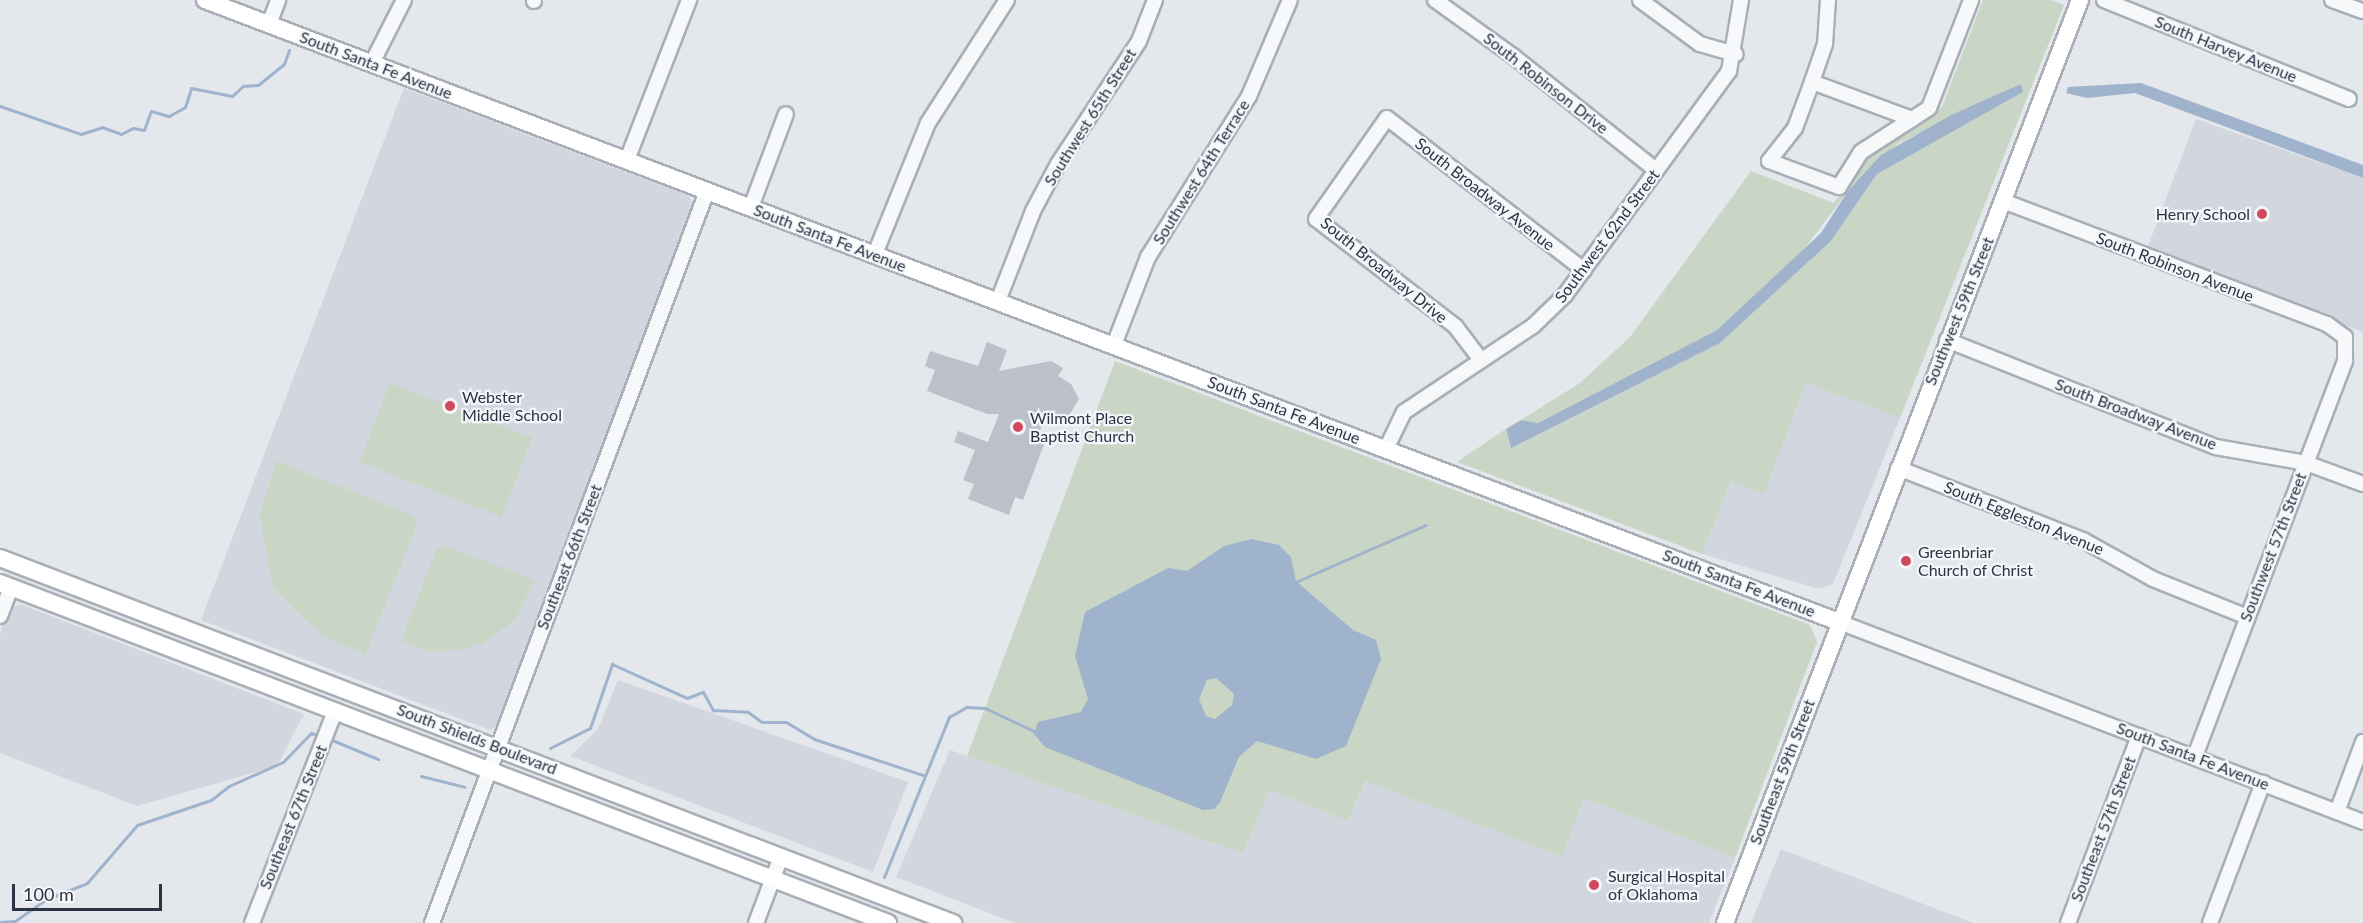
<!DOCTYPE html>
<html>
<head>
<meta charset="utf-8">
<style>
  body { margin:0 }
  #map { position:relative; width:2363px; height:923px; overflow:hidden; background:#e4e7ec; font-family:Lato,sans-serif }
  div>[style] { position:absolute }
  .built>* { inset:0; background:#d2d6de }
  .green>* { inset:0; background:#c9d6c5; transform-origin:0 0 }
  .water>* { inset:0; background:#9fb4cc }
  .stream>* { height:3px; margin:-1.5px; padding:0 1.5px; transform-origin:1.5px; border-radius:1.5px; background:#9fb4cc }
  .building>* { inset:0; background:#bbc0ca }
  .roads { filter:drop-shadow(2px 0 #a9aeb7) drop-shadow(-2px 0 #a9aeb7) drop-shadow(0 2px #a9aeb7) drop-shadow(0 -2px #a9aeb7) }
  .minor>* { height:14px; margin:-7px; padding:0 7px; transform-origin:7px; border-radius:7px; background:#f7f8fa }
  .major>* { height:16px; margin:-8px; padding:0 8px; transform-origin:8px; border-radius:8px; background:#fff }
  .dots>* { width:16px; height:16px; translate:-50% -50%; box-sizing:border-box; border:3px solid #f4f6f9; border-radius:50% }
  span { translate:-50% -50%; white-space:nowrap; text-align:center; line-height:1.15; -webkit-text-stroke:4.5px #f4f6f9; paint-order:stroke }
  .street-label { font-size:16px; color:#2b3445 }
  .poi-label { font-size:16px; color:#2b3445 }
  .right { translate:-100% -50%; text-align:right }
  .left { translate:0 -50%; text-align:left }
  .scale { position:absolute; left:12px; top:884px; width:150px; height:27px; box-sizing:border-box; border:3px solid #2b3445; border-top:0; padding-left:8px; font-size:18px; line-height:21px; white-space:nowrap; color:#2b3445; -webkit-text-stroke:4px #f4f6f9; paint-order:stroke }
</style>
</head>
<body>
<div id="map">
  <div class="built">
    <div style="clip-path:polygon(404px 88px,689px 196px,693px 204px,497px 726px,490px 730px,201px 620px)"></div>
    <div style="clip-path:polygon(2196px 119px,2363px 178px,2363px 332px,2147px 249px)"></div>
    <div style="clip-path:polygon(1806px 383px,1900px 418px,1833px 584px,1819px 589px,1702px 554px,1731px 481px,1764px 493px)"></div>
    <div style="clip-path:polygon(20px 604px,304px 714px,277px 766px,137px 806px,0 753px,0 634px,9px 609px)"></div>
    <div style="clip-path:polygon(618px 680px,908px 782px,873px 872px,570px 756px,598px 729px)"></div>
    <div style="clip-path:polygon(950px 750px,1242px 853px,1270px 790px,1348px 821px,1365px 781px,1562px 855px,1584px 798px,1735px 858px,1709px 923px,1015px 923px,896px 877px)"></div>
    <div style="clip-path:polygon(1781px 849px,1973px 923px,1751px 923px)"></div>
  </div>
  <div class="green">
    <div style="clip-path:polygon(1983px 0,2051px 0,2064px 5px,1900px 418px,1806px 383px,1764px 494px,1731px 481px,1702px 554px,1457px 462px,1506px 429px,1511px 448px,1720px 343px,1831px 241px,1877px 174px,1890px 163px,2023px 92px,2021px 84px,1899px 143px,1848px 191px,1801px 253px,1717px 330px,1538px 423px,1521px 420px,1580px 383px,1630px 337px,1751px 171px,1834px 203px,1865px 159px,1942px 107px)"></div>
    <div style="clip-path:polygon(1115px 361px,1810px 625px,1817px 642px,1735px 858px,1584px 798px,1562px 856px,1365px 781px,1348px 821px,1270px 790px,1242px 853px,967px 756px)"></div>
    <div style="left:390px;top:383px;width:152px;height:85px;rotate:21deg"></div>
    <div style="clip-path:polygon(276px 461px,414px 516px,417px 525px,365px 655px,321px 634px,273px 588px,260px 515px)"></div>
    <div style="clip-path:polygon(448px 547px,535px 580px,515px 620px,484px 643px,455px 651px,426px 651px,401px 641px,437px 548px)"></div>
  </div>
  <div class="water">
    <div style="clip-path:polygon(2141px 83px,2363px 165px,2363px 178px,2135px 93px,2087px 98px,2066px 93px,2068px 87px)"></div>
    <div style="clip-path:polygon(2021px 84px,2023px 92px,1877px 174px,1831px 241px,1720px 343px,1511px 448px,1506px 429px,1521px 420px,1538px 423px,1717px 330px,1821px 233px,1848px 191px,1881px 155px,1951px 115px)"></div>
    <div style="clip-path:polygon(evenodd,1252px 539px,1279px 545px,1291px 557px,1296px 581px,1353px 630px,1376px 640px,1381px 659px,1346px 746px,1316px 759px,1257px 741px,1239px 757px,1220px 802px,1214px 809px,1203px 810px,1045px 747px,1034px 734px,1038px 722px,1081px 712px,1088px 699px,1075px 656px,1085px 612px,1168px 568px,1187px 571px,1224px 546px,1252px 539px,1216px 678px,1234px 694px,1232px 705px,1215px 719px,1206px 716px,1199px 699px,1207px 680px,1216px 678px)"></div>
  </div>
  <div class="stream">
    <div style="left:0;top:106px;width:86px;rotate:19.1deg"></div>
    <div style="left:81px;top:134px;width:22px;rotate:-18deg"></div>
    <div style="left:102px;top:127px;width:20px;rotate:20deg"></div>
    <div style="left:121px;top:134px;width:13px;rotate:-27deg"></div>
    <div style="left:133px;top:128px;width:11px;rotate:10deg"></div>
    <div style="left:144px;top:130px;width:20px;rotate:-70deg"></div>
    <div style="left:151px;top:111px;width:19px;rotate:16deg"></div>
    <div style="left:169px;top:116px;width:18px;rotate:-29deg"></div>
    <div style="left:185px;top:107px;width:20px;rotate:-72deg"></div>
    <div style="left:191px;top:88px;width:42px;rotate:11deg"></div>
    <div style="left:232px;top:96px;width:15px;rotate:-42deg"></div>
    <div style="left:243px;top:86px;width:15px;rotate:-4deg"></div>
    <div style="left:258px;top:85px;width:33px;rotate:-39deg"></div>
    <div style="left:284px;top:64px;width:15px;rotate:-70deg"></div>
    <div style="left:1293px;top:583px;width:145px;rotate:-23.6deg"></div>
    <div style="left:332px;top:740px;width:50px;rotate:22.4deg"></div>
    <div style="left:550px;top:748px;width:45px;rotate:-26.6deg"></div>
    <div style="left:590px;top:728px;width:68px;rotate:-71deg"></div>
    <div style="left:612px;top:664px;width:82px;rotate:24.4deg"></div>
    <div style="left:687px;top:698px;width:17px;rotate:-21deg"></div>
    <div style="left:703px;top:692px;width:21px;rotate:61deg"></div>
    <div style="left:713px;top:710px;width:35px;rotate:3deg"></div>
    <div style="left:748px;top:712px;width:17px;rotate:36deg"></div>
    <div style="left:762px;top:722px;width:24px"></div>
    <div style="left:786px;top:722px;width:33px;rotate:31deg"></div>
    <div style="left:814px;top:739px;width:115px;rotate:18.3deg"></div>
    <div style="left:421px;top:776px;width:45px;rotate:14deg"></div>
    <div style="left:884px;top:877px;width:173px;rotate:-67.9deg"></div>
    <div style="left:949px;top:717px;width:20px;rotate:-30deg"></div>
    <div style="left:966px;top:707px;width:19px;rotate:3deg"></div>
    <div style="left:985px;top:708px;width:59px;rotate:25.3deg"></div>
    <div style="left:0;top:922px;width:15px;rotate:-4deg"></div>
    <div style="left:15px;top:921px;width:39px;rotate:-35deg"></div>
    <div style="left:47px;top:899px;width:43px;rotate:-21.8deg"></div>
    <div style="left:87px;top:883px;width:77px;rotate:-49.2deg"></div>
    <div style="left:137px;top:825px;width:78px;rotate:-18.7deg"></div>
    <div style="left:211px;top:800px;width:23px;rotate:-38deg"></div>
    <div style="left:229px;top:786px;width:59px;rotate:-24deg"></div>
    <div style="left:283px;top:762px;width:40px;rotate:-46deg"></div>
    <div style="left:311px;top:733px;width:6px;rotate:18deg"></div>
  </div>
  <div class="building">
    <div style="clip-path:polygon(987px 342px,1007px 350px,999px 371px,1051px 361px,1063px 368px,1058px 376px,1071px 384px,1079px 399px,1065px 422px,1051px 416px,1044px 420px,1038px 436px,1046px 439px,1023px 500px,1015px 497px,1009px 515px,968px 499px,974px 484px,963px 480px,975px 450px,954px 442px,958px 431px,988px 442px,999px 414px,987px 414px,927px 391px,935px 370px,925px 366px,930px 351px,978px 366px)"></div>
  </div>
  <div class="roads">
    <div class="minor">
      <div style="left:534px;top:0;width:1px;rotate:90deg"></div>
      <div style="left:1435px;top:0;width:96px;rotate:35.7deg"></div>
      <div style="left:1513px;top:56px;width:183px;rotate:38.6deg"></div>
      <div style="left:1640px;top:0;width:74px;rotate:36.3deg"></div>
      <div style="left:1700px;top:44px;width:37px;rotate:16deg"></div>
      <div style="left:1828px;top:0;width:44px;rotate:93.9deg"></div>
      <div style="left:1825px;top:44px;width:40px;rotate:108.9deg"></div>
      <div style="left:1812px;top:82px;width:49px;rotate:110.3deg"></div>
      <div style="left:1795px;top:128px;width:42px;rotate:128.2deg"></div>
      <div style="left:1769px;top:161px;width:75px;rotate:20.4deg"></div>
      <div style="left:1839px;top:187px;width:41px;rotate:-57.8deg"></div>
      <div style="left:1861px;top:152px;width:81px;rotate:-32.9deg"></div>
      <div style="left:1929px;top:108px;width:116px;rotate:-68.7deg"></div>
      <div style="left:2104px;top:0;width:264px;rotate:22deg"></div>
      <div style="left:2332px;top:0;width:33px;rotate:20deg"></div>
      <div style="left:269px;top:24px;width:26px;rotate:-69deg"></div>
      <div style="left:372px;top:63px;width:71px;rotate:-63.1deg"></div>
      <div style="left:1812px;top:82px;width:107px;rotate:20.3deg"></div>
      <div style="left:627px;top:160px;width:172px;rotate:-68.8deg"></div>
      <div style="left:2003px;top:201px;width:347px;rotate:20.8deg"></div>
      <div style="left:2327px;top:324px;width:22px;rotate:36deg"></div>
      <div style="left:2345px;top:337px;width:24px;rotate:90deg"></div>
      <div style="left:2345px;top:361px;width:423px;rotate:110.8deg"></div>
      <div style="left:751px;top:207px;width:99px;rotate:-69.4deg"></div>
      <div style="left:875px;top:254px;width:141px;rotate:-68deg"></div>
      <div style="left:928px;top:123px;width:146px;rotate:-57.3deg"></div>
      <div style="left:998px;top:301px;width:97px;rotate:-68.7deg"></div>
      <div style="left:1033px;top:211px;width:53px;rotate:-62deg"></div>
      <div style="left:1058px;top:164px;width:147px;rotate:-56.6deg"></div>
      <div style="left:1139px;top:41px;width:44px;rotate:-68.7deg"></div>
      <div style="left:1947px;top:340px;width:289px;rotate:21.7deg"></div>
      <div style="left:2216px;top:447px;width:91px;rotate:10.1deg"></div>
      <div style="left:2306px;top:463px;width:61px;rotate:20.2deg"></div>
      <div style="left:1114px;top:345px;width:94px;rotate:-68.9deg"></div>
      <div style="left:1148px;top:257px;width:190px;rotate:-57.9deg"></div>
      <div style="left:1249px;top:96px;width:104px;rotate:-66.9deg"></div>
      <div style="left:1481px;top:360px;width:43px;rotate:-127.4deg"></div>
      <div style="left:1455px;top:326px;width:175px;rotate:-142.4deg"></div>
      <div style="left:1316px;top:219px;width:123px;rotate:-54.9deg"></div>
      <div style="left:1387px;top:118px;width:249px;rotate:37.7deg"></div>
      <div style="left:1386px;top:449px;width:41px;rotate:-64.1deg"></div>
      <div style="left:1404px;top:412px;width:155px;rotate:-33.7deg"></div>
      <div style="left:1533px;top:326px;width:45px;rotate:-44.1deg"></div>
      <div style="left:1565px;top:295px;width:278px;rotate:-53.8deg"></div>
      <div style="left:1729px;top:71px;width:72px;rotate:-80.4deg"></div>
      <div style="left:1898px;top:468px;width:199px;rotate:21.3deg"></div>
      <div style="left:2083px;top:540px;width:80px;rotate:29.1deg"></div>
      <div style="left:2153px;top:579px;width:101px;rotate:22deg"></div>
      <div style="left:0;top:616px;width:31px;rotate:-69deg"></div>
      <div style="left:1839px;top:622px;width:561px;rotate:20.89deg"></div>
      <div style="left:2337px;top:812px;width:75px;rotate:-69.6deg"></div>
      <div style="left:252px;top:923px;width:228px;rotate:-68.6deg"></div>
      <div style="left:432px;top:923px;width:782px;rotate:-69.41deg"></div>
      <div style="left:756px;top:923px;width:71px;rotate:-69.3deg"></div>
      <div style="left:2068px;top:923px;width:200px;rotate:-69.2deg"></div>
      <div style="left:2210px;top:923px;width:150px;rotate:-69.3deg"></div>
    </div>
    <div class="major">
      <div style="left:205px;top:0;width:1748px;rotate:20.84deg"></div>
      <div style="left:0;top:558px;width:1021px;rotate:20.96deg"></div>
      <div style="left:0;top:583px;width:951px;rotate:20.95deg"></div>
      <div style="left:1725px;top:923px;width:989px;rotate:-68.96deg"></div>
    </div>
  </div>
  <div class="dots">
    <div style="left:2262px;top:214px;background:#d1495b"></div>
    <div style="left:450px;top:406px;background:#d1495b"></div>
    <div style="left:1018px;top:427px;background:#d1495b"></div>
    <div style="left:1906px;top:561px;background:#d1495b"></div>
    <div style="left:1594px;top:885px;background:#d1495b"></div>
  </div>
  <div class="street-label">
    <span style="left:2226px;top:49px;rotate:22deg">South Harvey Avenue</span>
    <span style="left:376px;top:65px;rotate:21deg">South Santa Fe Avenue</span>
    <span style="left:1546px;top:83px;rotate:38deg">South Robinson Drive</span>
    <span style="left:1090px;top:117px;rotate:-58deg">Southwest 65th Street</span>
    <span style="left:1201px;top:172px;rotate:-58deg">Southwest 64th Terrace</span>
    <span style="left:1485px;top:194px;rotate:38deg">South Broadway Avenue</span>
    <span style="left:1607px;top:236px;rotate:-53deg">Southwest 62nd Street</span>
    <span style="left:830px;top:238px;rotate:21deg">South Santa Fe Avenue</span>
    <span style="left:2175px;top:267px;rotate:21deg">South Robinson Avenue</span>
    <span style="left:1384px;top:270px;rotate:39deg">South Broadway Drive</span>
    <span style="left:1959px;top:311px;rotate:-68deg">Southwest 59th Street</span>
    <span style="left:1284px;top:410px;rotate:21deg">South Santa Fe Avenue</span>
    <span style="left:2136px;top:414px;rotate:21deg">South Broadway Avenue</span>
    <span style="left:2024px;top:518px;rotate:22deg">South Eggleston Avenue</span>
    <span style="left:2273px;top:547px;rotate:-69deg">Southwest 57th Street</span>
    <span style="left:569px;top:557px;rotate:-69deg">Southeast 66th Street</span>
    <span style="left:1739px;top:583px;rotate:21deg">South Santa Fe Avenue</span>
    <span style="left:477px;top:739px;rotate:21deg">South Shields Boulevard</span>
    <span style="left:2193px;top:756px;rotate:21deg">South Santa Fe Avenue</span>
    <span style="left:1782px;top:772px;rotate:-69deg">Southeast 59th Street</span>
    <span style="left:293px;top:817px;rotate:-68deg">Southeast 67th Street</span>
    <span style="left:2103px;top:829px;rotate:-69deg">Southeast 57th Street</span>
  </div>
  <div class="poi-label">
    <span class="right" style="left:2250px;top:214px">Henry School</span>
    <span class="left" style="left:462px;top:406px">Webster<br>Middle School</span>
    <span class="left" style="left:1030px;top:427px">Wilmont Place<br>Baptist Church</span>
    <span class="left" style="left:1918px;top:561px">Greenbriar<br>Church of Christ</span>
    <span class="left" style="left:1608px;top:885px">Surgical Hospital<br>of Oklahoma</span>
  </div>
  <div class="scale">100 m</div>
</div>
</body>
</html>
